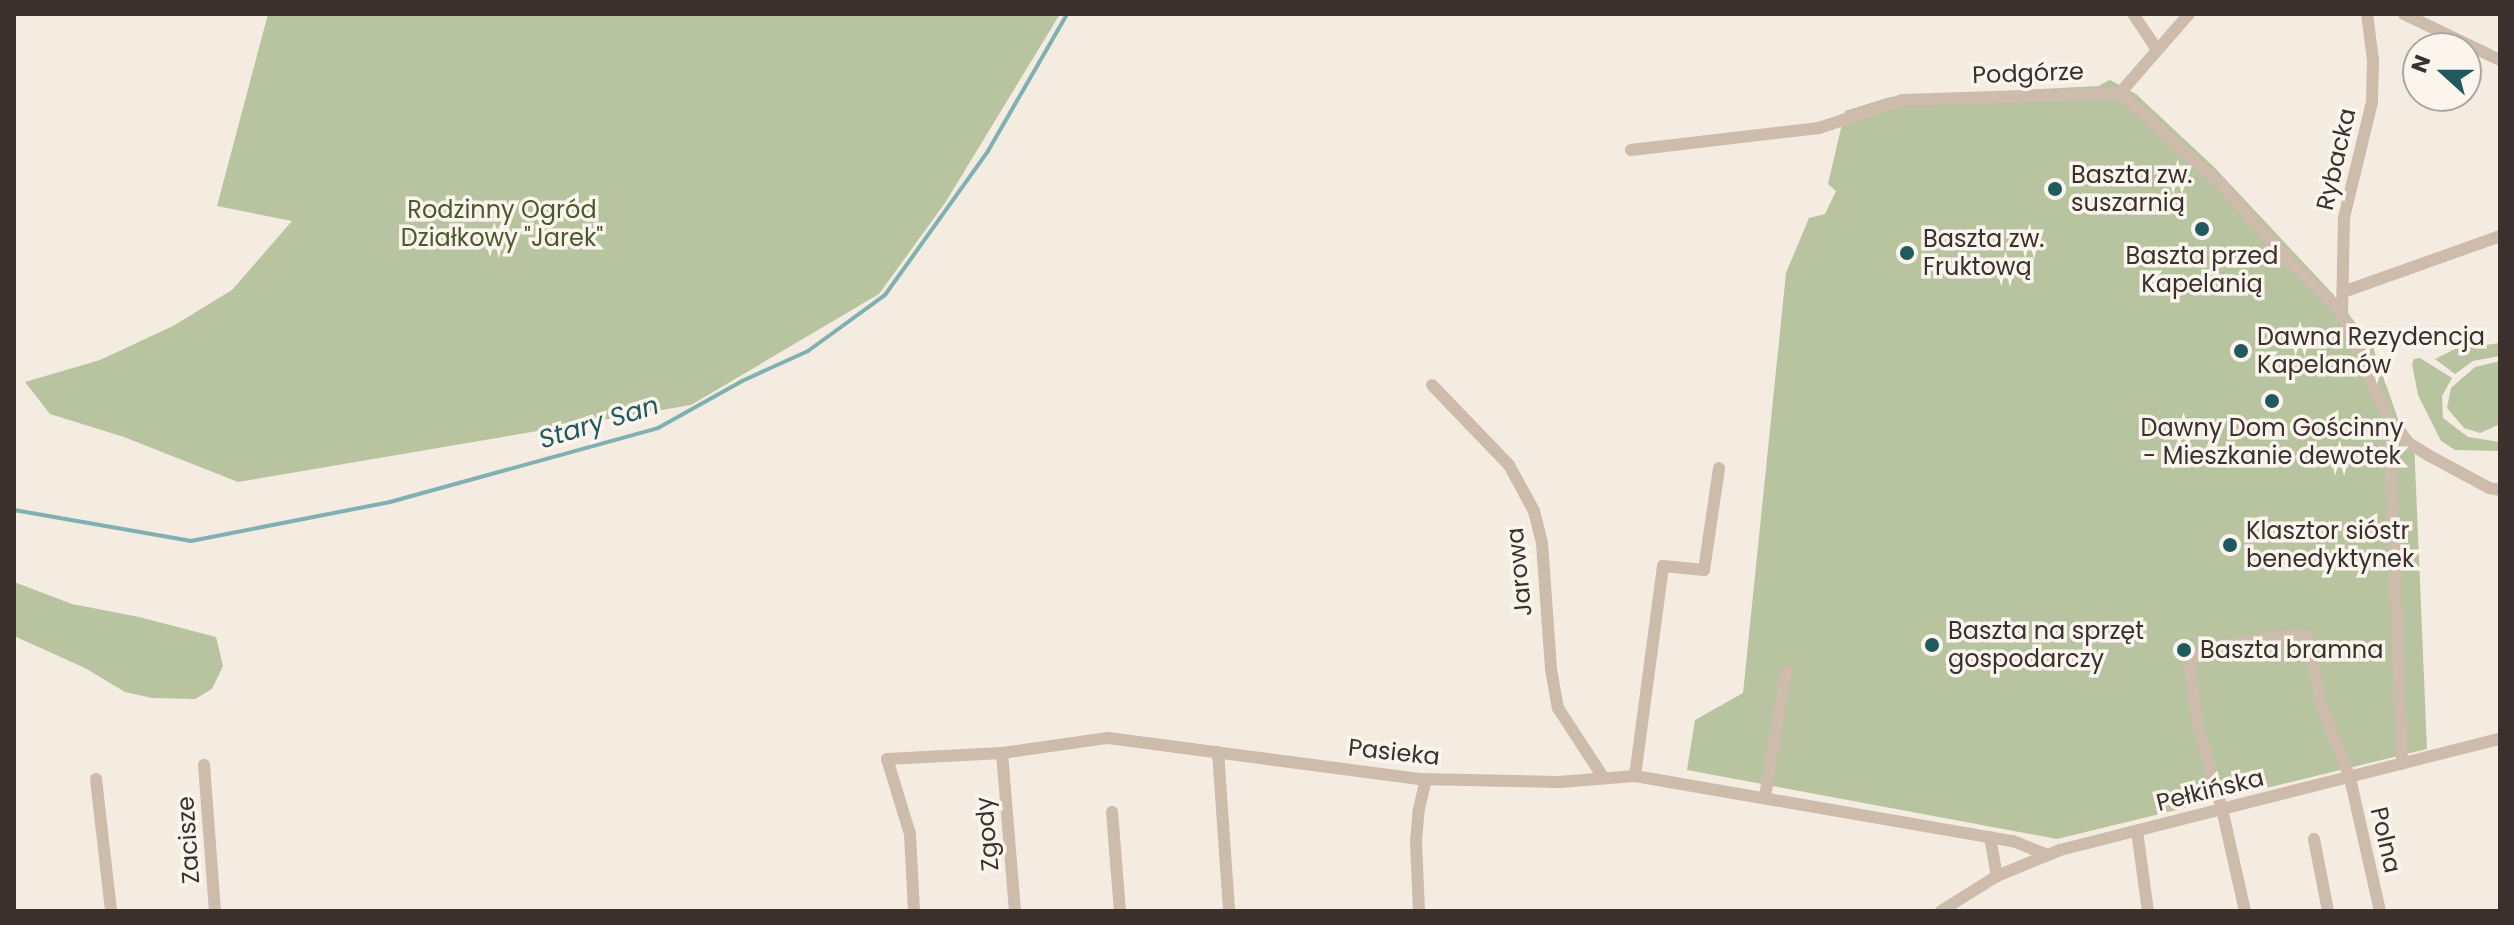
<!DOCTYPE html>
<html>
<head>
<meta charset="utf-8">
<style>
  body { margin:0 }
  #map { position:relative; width:2514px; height:925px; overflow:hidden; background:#f4ebe1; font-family:Poppins,sans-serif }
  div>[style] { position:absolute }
  .green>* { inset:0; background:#b8c4a0 }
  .stream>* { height:4px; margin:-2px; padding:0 2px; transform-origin:2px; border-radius:2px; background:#7fb0b2 }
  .minor>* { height:12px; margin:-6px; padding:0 6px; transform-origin:6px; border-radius:6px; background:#cdbbac }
  .dots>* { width:22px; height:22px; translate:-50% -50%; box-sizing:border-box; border:4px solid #fbf5ee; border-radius:50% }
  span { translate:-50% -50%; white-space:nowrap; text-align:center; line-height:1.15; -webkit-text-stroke:7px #fbf5ee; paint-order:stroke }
  .street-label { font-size:24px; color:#3b302b }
  .poi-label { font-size:24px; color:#3b302b }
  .left { translate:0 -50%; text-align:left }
  .park-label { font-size:24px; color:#4a5a2e }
  .water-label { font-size:26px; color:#1f5a5e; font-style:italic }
  .frame { position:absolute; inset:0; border:16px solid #3b302b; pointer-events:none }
  .north { position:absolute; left:2402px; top:32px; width:80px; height:80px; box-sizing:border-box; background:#fbf5ee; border:2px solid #aea6a0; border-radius:50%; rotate:291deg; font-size:22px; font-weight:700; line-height:32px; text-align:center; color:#3b302b }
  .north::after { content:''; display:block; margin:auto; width:28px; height:36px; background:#1f5a5e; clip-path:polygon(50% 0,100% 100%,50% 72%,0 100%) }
</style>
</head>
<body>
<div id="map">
  <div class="green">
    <div style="clip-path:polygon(268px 14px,1060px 14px,945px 203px,879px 294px,691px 405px,238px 482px,124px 437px,50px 414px,25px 382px,100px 360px,173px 326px,232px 290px,292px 221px,217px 206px)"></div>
    <div style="clip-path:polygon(2110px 80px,2136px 94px,2214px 167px,2332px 293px,2372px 344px,2398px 419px,2414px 440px,2427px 749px,2057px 839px,1687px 770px,1695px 720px,1743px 693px,1786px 273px,1809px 218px,1825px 214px,1836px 191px,1828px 184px,1845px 111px,1890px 97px,2098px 86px)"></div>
    <div style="clip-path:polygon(2500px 343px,2500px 356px,2473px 361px,2455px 374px,2435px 359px,2455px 349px)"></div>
    <div style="clip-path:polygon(2420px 358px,2452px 378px,2442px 396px,2443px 418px,2468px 437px,2500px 442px,2500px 451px,2455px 450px,2441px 441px,2418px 395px,2412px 364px,2414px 359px)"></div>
    <div style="clip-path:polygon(2500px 361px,2500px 424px,2480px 433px,2464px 428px,2447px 408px,2451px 388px,2475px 367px)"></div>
    <div style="clip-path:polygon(14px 582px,72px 604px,139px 617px,216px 637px,223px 666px,212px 689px,195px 699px,152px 698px,125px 692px,85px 668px,14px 636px)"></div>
  </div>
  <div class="stream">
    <div style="left:14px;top:510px;width:180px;rotate:9.9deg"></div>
    <div style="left:191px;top:541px;width:203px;rotate:-11.1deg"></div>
    <div style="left:390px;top:502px;width:278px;rotate:-15.4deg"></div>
    <div style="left:658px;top:428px;width:96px;rotate:-29.2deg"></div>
    <div style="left:742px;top:381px;width:72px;rotate:-24.4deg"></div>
    <div style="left:808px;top:351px;width:95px;rotate:-36deg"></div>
    <div style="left:885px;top:295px;width:177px;rotate:-54.4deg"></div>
    <div style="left:988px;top:151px;width:158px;rotate:-60deg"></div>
  </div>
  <div class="minor">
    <div style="left:2133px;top:14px;width:41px;rotate:55.9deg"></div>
    <div style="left:2367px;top:14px;width:46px;rotate:82.6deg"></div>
    <div style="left:2373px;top:60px;width:42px;rotate:91.4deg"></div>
    <div style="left:2372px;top:102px;width:119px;rotate:103.6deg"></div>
    <div style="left:2344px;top:218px;width:96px;rotate:91.2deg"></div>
    <div style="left:2342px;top:314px;width:117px;rotate:66.3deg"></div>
    <div style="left:2389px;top:421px;width:343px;rotate:87.8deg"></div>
    <div style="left:2404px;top:14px;width:106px;rotate:25.6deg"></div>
    <div style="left:2120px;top:93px;width:105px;rotate:-48.9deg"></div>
    <div style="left:1631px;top:150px;width:189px;rotate:-6.7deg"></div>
    <div style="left:1819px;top:128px;width:88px;rotate:-18.6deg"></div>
    <div style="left:1902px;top:100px;width:218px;rotate:-1.8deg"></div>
    <div style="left:2120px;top:93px;width:139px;rotate:42.4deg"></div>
    <div style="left:2223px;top:187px;width:94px;rotate:48.5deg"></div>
    <div style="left:2285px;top:257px;width:81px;rotate:45deg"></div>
    <div style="left:2343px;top:292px;width:167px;rotate:-19.6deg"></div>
    <div style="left:1432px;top:385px;width:111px;rotate:46.1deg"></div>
    <div style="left:1509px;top:465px;width:52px;rotate:61.5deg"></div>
    <div style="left:1534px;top:511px;width:33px;rotate:76deg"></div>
    <div style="left:1542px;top:543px;width:126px;rotate:85.9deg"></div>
    <div style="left:1551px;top:669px;width:40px;rotate:80deg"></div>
    <div style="left:1558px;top:708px;width:82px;rotate:56.9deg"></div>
    <div style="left:2389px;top:421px;width:31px;rotate:48deg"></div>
    <div style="left:2410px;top:444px;width:21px;rotate:31deg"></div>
    <div style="left:2428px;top:455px;width:69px;rotate:28.4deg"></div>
    <div style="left:2489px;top:488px;width:11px;rotate:10deg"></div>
    <div style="left:1218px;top:752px;width:159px;rotate:86deg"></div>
    <div style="left:1002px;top:753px;width:159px;rotate:85.3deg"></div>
    <div style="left:204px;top:765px;width:146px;rotate:85.7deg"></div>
    <div style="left:1635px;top:776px;width:212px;rotate:-82.4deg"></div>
    <div style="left:1663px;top:566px;width:41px;rotate:5.6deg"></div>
    <div style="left:1704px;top:570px;width:103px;rotate:-81.6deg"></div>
    <div style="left:96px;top:779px;width:133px;rotate:83.5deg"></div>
    <div style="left:1765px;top:796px;width:126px;rotate:-80.4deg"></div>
    <div style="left:1112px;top:812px;width:99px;rotate:85.4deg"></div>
    <div style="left:2137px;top:831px;width:81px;rotate:82.2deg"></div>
    <div style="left:1990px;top:837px;width:40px;rotate:80deg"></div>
    <div style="left:2314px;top:839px;width:73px;rotate:79deg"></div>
    <div style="left:914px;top:911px;width:77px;rotate:-93deg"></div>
    <div style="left:910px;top:834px;width:78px;rotate:-107deg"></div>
    <div style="left:887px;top:759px;width:115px;rotate:-3deg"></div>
    <div style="left:1002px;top:753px;width:107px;rotate:-8.1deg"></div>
    <div style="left:1108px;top:738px;width:314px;rotate:7.5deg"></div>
    <div style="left:1419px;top:779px;width:140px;rotate:1.2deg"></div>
    <div style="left:1559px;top:782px;width:76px;rotate:-4.5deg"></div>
    <div style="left:1635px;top:776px;width:384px;rotate:9.8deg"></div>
    <div style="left:2013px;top:841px;width:37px;rotate:22deg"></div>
    <div style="left:1419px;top:911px;width:70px;rotate:-92.5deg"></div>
    <div style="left:1416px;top:841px;width:32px;rotate:-85deg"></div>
    <div style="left:1419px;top:809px;width:31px;rotate:-77deg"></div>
    <div style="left:1941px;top:911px;width:66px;rotate:-32deg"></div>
    <div style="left:1997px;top:876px;width:68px;rotate:-22.4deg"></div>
    <div style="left:2060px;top:850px;width:454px;rotate:-14.2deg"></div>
    <div style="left:2245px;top:911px;width:105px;rotate:-102.7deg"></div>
    <div style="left:2222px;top:809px;width:85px;rotate:-106.3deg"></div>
    <div style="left:2198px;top:727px;width:67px;rotate:-97.8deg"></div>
    <div style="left:2189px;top:661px;width:30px;rotate:-27deg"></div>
    <div style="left:2216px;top:647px;width:71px;rotate:-8.9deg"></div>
    <div style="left:2286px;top:636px;width:22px"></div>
    <div style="left:2308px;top:636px;width:70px;rotate:79.3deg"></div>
    <div style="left:2321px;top:705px;width:79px;rotate:68.3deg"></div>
    <div style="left:2350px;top:778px;width:136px;rotate:77.3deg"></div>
  </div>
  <div class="dots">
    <div style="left:2055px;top:189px;background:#1f5a5e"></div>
    <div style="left:2202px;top:229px;background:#1f5a5e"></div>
    <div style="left:1907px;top:253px;background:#1f5a5e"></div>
    <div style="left:2241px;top:351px;background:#1f5a5e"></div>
    <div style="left:2272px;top:401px;background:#1f5a5e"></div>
    <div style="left:2230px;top:545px;background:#1f5a5e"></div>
    <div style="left:1932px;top:645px;background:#1f5a5e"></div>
    <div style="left:2184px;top:650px;background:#1f5a5e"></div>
  </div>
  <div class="street-label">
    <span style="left:2028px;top:73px;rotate:-2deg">Podgórze</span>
    <span style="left:2336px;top:159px;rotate:-77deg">Rybacka</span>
    <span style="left:1519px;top:572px;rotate:-96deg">Jarowa</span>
    <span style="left:1394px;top:752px;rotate:6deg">Pasieka</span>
    <span style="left:2210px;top:790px;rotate:-14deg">Pełkińska</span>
    <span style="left:987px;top:834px;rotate:-95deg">Zgody</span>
    <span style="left:188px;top:840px;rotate:-94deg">Zacisze</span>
    <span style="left:2386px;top:840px;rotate:77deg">Polna</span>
  </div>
  <div class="poi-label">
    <span class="left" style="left:2071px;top:189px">Baszta zw.<br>suszarnią</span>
    <span class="left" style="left:1923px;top:253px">Baszta zw.<br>Fruktową</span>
    <span style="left:2202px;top:270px">Baszta przed<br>Kapelanią</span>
    <span class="left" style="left:2257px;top:351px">Dawna Rezydencja<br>Kapelanów</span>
    <span style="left:2272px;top:442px">Dawny Dom Gościnny<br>- Mieszkanie dewotek</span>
    <span class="left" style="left:2246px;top:545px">Klasztor sióstr<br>benedyktynek</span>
    <span class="left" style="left:1948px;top:645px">Baszta na sprzęt<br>gospodarczy</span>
    <span class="left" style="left:2200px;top:650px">Baszta bramna</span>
  </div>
  <div class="park-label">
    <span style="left:502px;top:224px">Rodzinny Ogród<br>Działkowy "Jarek"</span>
  </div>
  <div class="water-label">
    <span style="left:599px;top:423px;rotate:-17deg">Stary San</span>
  </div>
  <div class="frame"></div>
  <div class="north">N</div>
</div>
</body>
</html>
